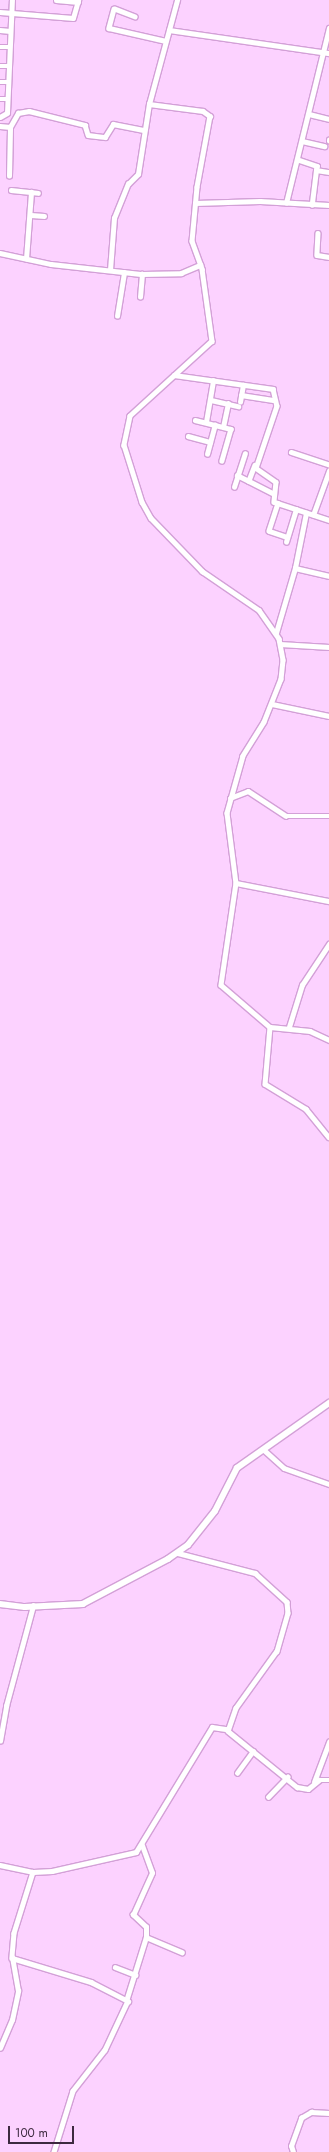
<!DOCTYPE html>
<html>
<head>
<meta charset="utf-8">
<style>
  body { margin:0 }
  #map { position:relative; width:329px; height:2152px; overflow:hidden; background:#fcd2ff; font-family:Jost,sans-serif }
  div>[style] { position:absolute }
  .roads { filter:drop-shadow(1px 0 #d3a0d7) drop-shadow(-1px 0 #d3a0d7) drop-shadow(0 1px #d3a0d7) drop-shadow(0 -1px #d3a0d7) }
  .minor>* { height:4.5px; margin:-2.25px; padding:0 2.25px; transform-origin:2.25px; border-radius:2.25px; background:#fff }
  .tertiary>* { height:5.5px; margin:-2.75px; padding:0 2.75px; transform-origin:2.75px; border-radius:2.75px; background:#fff }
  span { translate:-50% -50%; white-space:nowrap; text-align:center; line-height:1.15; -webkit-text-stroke:4px #fcd2ff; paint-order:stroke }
  .scale { position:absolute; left:8px; top:2126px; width:66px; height:18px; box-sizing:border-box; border:2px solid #3d293f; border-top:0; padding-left:5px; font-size:12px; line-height:14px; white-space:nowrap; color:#3d293f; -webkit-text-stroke:3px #fcd2ff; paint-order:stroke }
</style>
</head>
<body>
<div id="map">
  <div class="roads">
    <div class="minor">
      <div style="left:56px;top:0;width:22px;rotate:5deg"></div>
      <div style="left:0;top:12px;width:73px;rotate:4.7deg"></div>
      <div style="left:73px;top:18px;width:19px;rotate:-74deg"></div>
      <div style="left:135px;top:17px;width:22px;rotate:-159deg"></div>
      <div style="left:114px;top:9px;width:20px;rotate:105deg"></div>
      <div style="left:109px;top:28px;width:58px;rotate:12.8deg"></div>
      <div style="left:0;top:30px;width:10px;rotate:6deg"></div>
      <div style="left:169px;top:30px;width:162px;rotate:8.2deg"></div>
      <div style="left:0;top:47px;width:9px"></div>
      <div style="left:0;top:66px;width:9px"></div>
      <div style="left:0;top:82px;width:8px"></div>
      <div style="left:0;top:99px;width:7px"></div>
      <div style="left:149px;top:104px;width:54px;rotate:7.4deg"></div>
      <div style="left:203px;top:111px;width:9px;rotate:36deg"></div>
      <div style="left:210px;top:116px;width:72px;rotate:100.4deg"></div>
      <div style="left:197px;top:187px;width:54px;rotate:95.3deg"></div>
      <div style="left:192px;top:241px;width:30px;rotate:70deg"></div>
      <div style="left:202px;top:269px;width:73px;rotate:82.1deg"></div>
      <div style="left:212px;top:341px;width:111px;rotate:137.6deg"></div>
      <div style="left:130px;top:416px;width:30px;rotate:102deg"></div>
      <div style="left:124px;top:445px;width:60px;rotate:72.5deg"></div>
      <div style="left:142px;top:502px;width:18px;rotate:61deg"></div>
      <div style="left:151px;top:518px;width:74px;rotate:46.1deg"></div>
      <div style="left:202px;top:571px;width:69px;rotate:34.4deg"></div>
      <div style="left:259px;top:610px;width:35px;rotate:55deg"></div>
      <div style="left:279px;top:639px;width:21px;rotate:79deg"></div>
      <div style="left:283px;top:660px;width:19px;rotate:96deg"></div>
      <div style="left:281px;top:679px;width:46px;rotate:111.6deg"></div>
      <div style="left:264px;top:722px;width:40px;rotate:122deg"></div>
      <div style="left:243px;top:756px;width:59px;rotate:105.7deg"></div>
      <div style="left:227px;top:813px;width:71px;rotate:82.7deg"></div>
      <div style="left:236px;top:883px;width:103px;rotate:98.4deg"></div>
      <div style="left:221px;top:985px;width:65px;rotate:40.6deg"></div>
      <div style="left:270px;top:1027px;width:57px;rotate:95deg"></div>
      <div style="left:265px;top:1084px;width:48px;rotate:31.4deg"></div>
      <div style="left:306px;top:1109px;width:36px;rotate:51deg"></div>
      <div style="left:309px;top:114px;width:21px;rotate:14deg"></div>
      <div style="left:0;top:117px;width:8px;rotate:-30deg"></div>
      <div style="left:7px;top:113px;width:113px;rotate:-87.5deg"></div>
      <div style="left:0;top:126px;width:10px;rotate:6deg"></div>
      <div style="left:10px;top:127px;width:16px;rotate:-60deg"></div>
      <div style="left:18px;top:113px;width:11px;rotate:-10deg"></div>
      <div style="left:29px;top:111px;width:58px;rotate:14deg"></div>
      <div style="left:85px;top:125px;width:10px;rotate:73deg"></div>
      <div style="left:88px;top:135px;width:17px;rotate:7deg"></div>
      <div style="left:105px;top:137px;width:15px;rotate:-58deg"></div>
      <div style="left:113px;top:124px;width:32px;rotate:11deg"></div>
      <div style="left:302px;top:141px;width:23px;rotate:13deg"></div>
      <div style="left:329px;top:141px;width:1px;rotate:-90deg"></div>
      <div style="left:299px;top:160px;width:19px;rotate:18deg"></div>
      <div style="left:317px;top:166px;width:39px;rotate:97deg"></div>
      <div style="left:316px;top:170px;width:13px;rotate:9deg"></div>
      <div style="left:9px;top:176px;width:49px;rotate:-88.8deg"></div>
      <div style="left:11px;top:190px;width:27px;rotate:6deg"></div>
      <div style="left:195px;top:203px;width:65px;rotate:-1.8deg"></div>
      <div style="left:260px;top:201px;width:69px;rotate:3.3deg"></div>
      <div style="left:286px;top:203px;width:180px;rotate:-76.2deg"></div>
      <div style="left:31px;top:215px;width:13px;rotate:4deg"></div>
      <div style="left:318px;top:233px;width:22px;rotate:93deg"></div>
      <div style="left:317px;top:255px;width:12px;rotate:9deg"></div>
      <div style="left:0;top:253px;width:52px;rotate:12.2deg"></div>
      <div style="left:51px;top:264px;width:92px;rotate:6.3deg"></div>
      <div style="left:142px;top:274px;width:39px;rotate:-1deg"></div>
      <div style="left:181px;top:273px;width:21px;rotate:-23deg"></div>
      <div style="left:26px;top:259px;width:67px;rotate:-85.7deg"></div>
      <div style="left:110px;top:270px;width:52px;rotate:-85.6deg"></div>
      <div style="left:114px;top:218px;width:37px;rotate:-68deg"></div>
      <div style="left:128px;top:184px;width:14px;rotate:-45deg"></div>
      <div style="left:138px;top:174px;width:71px;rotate:-81.1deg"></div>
      <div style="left:149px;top:104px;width:108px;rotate:-74.9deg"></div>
      <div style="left:140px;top:297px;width:23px;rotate:-85deg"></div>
      <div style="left:117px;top:316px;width:44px;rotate:-80.8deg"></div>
      <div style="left:174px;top:375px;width:100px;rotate:8deg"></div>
      <div style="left:273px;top:389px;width:17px;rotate:77deg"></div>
      <div style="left:277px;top:406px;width:65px;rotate:108.7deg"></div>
      <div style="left:256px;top:468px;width:24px;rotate:35deg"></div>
      <div style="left:276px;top:482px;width:20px;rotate:96deg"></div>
      <div style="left:274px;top:502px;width:58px;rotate:18.1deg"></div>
      <div style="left:241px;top:395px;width:32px;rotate:9deg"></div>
      <div style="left:211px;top:400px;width:28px;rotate:13deg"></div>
      <div style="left:240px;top:402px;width:17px;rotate:-80deg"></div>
      <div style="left:195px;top:420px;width:37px;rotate:14deg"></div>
      <div style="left:231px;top:429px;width:33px;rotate:106deg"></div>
      <div style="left:206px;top:422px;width:42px;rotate:-80.3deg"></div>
      <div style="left:223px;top:427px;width:24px;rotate:-78deg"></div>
      <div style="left:188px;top:436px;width:23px;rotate:15deg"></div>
      <div style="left:291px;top:452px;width:40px;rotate:18deg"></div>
      <div style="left:207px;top:454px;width:30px;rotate:-75deg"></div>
      <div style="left:255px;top:465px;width:17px;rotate:111deg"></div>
      <div style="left:249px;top:481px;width:27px;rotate:27deg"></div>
      <div style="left:237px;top:475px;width:13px;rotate:27deg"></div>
      <div style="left:234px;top:487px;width:35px;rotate:-72deg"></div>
      <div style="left:278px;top:503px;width:29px;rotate:108deg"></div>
      <div style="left:269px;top:531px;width:19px;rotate:18deg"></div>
      <div style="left:313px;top:515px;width:47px;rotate:-70deg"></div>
      <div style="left:286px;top:542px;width:34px;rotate:-73deg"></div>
      <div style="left:295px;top:568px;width:56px;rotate:-78.7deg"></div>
      <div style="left:276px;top:633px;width:68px;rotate:-73.7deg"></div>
      <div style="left:295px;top:568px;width:35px;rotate:13deg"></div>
      <div style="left:280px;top:644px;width:49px;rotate:3.5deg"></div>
      <div style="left:272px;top:704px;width:58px;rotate:11.9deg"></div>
      <div style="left:230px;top:798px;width:19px;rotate:-21deg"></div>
      <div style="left:248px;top:791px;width:45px;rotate:33.3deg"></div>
      <div style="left:286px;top:816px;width:43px"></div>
      <div style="left:236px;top:883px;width:95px;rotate:11deg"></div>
      <div style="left:270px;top:1027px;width:40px;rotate:5.7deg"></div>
      <div style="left:310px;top:1031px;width:21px;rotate:25deg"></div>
      <div style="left:289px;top:1027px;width:44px;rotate:-72.8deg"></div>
      <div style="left:302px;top:985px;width:49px;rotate:-56.6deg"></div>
      <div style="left:263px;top:1449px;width:28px;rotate:42deg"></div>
      <div style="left:284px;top:1468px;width:48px;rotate:19.6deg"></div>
      <div style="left:178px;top:1553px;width:80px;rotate:14.6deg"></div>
      <div style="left:255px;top:1573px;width:43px;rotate:42.2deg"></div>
      <div style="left:287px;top:1602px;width:11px;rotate:85deg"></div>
      <div style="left:288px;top:1613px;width:40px;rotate:106deg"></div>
      <div style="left:277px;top:1651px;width:70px;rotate:125.7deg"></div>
      <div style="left:236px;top:1708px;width:24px;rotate:109deg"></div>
      <div style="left:228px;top:1731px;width:89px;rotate:39.1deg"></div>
      <div style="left:297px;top:1787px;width:11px;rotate:10deg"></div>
      <div style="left:308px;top:1789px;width:14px;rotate:-39deg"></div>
      <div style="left:319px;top:1780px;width:10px"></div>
      <div style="left:0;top:1741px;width:36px;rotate:-80deg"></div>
      <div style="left:6px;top:1706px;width:104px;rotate:-74.9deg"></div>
      <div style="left:237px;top:1773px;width:27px;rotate:-54deg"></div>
      <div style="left:314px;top:1782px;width:43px;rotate:-69.4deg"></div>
      <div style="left:268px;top:1797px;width:28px;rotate:-46deg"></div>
      <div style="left:0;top:1865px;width:34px;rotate:12deg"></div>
      <div style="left:33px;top:1872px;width:19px;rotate:-3deg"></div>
      <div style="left:52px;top:1871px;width:86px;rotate:-12.7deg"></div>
      <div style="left:136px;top:1852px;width:146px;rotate:-58.7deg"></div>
      <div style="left:212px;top:1727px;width:15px;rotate:8deg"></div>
      <div style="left:33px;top:1872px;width:64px;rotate:107.3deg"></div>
      <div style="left:14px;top:1933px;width:25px;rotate:95deg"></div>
      <div style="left:12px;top:1958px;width:83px;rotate:16.9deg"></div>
      <div style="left:91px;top:1982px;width:42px;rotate:27.2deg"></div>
      <div style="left:128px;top:2001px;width:54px;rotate:115.1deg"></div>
      <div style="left:105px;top:2050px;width:52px;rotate:128deg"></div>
      <div style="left:73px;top:2091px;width:64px;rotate:107.3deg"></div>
      <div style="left:146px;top:1937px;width:39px;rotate:23deg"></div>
      <div style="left:115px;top:1967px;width:22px;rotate:21deg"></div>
      <div style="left:127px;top:1998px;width:64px;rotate:-72.7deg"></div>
      <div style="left:146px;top:1937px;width:10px;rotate:-90deg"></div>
      <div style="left:146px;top:1927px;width:18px;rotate:-137deg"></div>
      <div style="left:133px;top:1915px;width:46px;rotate:-65.7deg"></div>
      <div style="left:152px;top:1873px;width:30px;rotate:-110deg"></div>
      <div style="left:0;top:2048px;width:30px;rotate:-67deg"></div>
      <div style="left:12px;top:2020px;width:30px;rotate:-78deg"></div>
      <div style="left:18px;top:1991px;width:34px;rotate:-100deg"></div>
      <div style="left:293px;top:2152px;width:6px;rotate:-108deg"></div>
      <div style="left:291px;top:2146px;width:30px;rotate:-70deg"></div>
      <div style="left:301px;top:2118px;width:12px;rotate:-31deg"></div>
      <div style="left:311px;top:2112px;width:18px;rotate:3deg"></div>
    </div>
    <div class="tertiary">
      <div style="left:0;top:1604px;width:25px;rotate:7deg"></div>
      <div style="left:25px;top:1607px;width:58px;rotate:-3deg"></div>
      <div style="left:83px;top:1604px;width:96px;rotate:-27.9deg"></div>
      <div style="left:168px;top:1559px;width:24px;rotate:-35deg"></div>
      <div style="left:188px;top:1545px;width:43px;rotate:-51.5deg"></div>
      <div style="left:215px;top:1511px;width:48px;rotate:-62.9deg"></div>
      <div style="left:237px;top:1468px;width:113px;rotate:-35.2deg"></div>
    </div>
  </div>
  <div class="scale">100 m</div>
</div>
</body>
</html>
